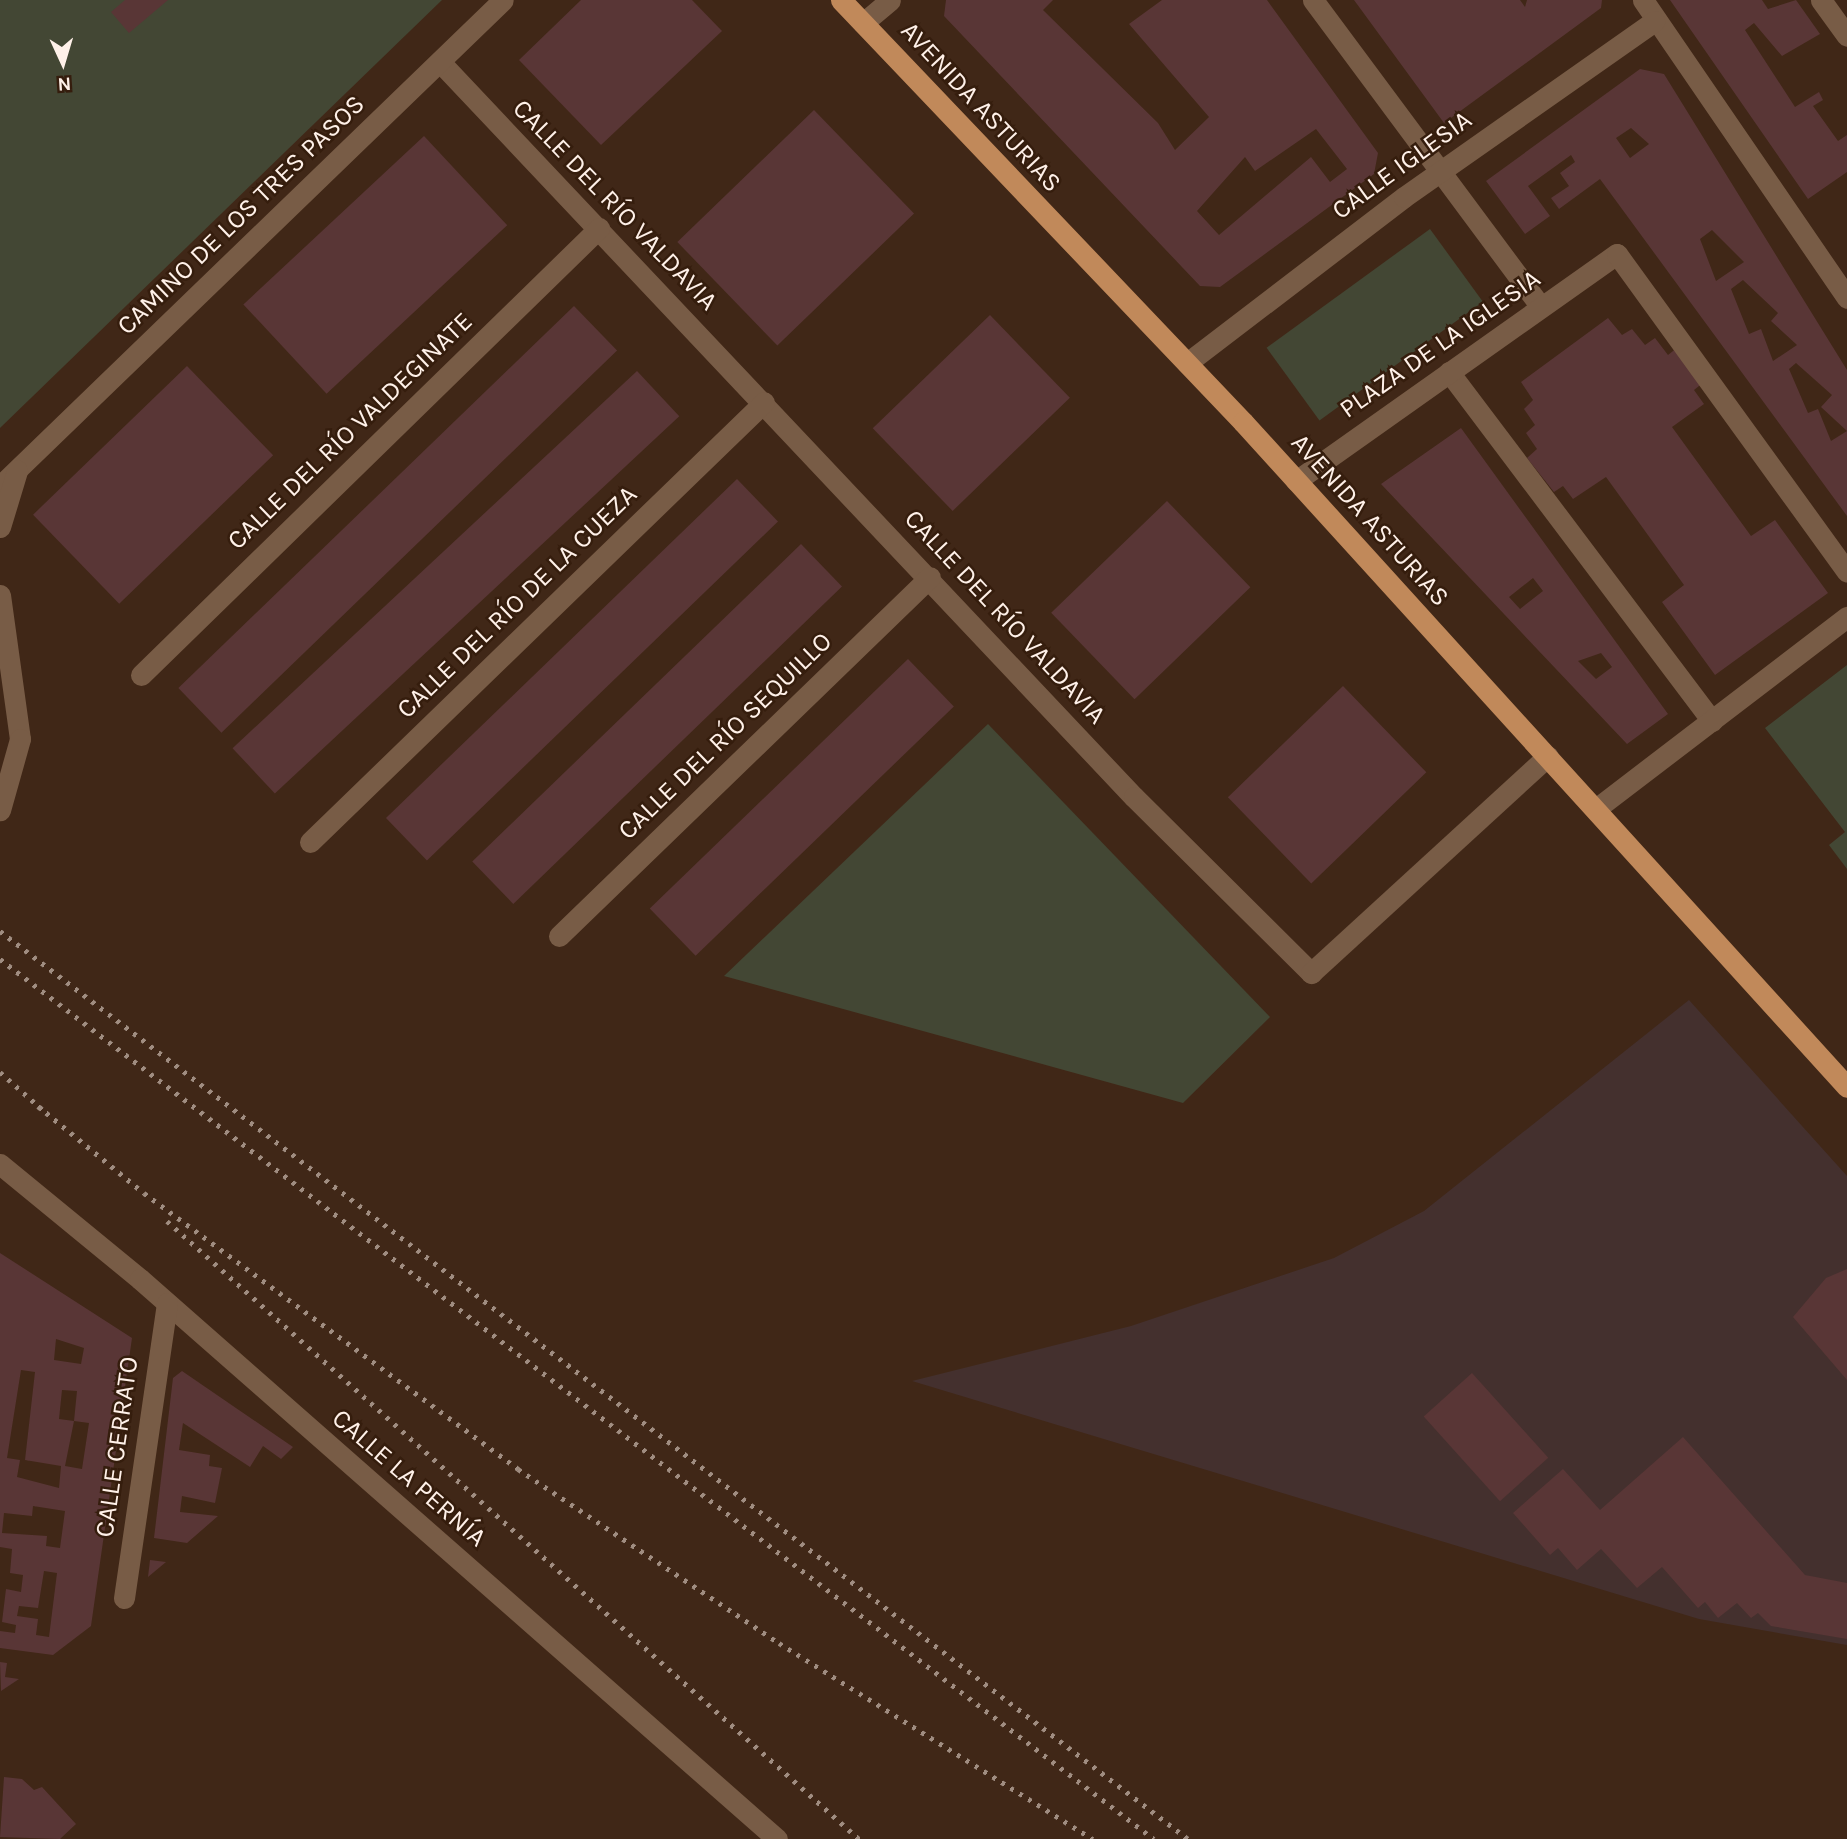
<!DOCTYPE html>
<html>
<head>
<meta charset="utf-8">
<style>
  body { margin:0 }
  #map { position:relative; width:1847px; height:1839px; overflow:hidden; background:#402717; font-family:Karla,sans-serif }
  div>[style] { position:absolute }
  .industrial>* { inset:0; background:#44302e }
  .green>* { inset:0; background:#434734; transform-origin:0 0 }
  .building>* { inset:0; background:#593636; transform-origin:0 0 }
  .street>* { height:21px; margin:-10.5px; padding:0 10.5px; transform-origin:10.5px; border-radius:10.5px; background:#785c46 }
  .primary>* { height:21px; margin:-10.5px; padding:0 10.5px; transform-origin:10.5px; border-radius:10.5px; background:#c1895a }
  .rail>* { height:5px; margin-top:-2.5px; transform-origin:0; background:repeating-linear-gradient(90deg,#a08d81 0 3.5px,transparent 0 10.5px) }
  span { translate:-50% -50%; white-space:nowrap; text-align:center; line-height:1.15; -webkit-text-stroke:5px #351d0d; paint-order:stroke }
  .street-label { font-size:26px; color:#fff1e9 }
  .north { position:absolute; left:28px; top:28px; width:70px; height:70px; -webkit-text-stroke:5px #351d0d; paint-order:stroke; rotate:176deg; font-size:19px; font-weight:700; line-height:28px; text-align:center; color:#fff1e9 }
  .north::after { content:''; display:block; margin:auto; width:24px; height:32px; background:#fff1e9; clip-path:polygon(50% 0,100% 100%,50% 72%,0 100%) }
</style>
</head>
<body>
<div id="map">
  <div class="industrial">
    <div style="clip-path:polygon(1689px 1000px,1847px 1176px,1847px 1645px,1699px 1619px,912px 1381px,1131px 1326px,1334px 1258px,1424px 1211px)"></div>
  </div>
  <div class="green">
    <div style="clip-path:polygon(0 0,442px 0,0 428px)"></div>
    <div style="left:1430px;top:229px;width:90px;height:202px;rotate:54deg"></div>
    <div style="clip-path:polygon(1847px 665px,1847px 869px,1829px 845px,1845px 832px,1765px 728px)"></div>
    <div style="clip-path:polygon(988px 724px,1270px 1017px,1183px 1103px,724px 976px)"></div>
  </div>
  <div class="building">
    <div style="clip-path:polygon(125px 0,168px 0,129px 33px,111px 12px)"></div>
    <div style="clip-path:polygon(581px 0,692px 0,722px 31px,601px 145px,519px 60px)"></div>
    <div style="clip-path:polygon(evenodd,946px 0,1053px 0,1043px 10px,1158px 123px,1175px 150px,1209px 117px,1129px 24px,1162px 0,1267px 0,1378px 153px,1374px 174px,1220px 287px,1200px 286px,944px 16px,946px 0,1316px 129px,1347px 169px,1330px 182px,1311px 157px,1219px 235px,1197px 211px,1245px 157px,1255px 171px,1316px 129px)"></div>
    <div style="clip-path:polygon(1354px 0,1520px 0,1525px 7px,1527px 0,1602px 0,1601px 8px,1444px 123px)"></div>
    <div style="clip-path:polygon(1670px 0,1762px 0,1768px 9px,1796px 0,1820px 34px,1782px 56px,1754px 23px,1745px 30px,1795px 107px,1819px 92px,1823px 100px,1813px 106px,1838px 141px,1847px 135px,1847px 172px,1808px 199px)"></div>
    <div style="clip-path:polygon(evenodd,1640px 69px,1664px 74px,1847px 370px,1847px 431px,1821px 407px,1832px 395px,1796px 363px,1789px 369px,1808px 413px,1818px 409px,1831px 441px,1847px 431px,1847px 516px,1600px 179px,1559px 209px,1551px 198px,1569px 186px,1560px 173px,1575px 162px,1571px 155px,1528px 186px,1550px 216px,1525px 234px,1486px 181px,1640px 69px,1631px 128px,1649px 144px,1630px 158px,1616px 138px,1631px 128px,1640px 69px,1712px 230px,1744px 262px,1716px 281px,1700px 239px,1712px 230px,1640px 69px,1743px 280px,1778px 313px,1771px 321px,1797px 345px,1773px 361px,1761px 329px,1749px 334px,1731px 289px,1743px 280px)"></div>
    <div style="left:814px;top:110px;width:144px;height:190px;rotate:46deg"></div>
    <div style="left:424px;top:136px;width:122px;height:247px;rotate:47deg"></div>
    <div style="left:574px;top:306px;width:62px;height:550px;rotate:46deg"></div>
    <div style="left:990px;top:315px;width:115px;height:163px;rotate:46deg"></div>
    <div style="clip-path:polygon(1608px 318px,1622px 335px,1632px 329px,1645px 345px,1655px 338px,1668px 355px,1678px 347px,1704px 382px,1694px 390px,1704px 404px,1672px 427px,1751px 536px,1775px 520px,1828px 593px,1715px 675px,1662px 602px,1684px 585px,1606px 477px,1573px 499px,1563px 486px,1554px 492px,1527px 458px,1537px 449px,1526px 433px,1535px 425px,1524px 409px,1533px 400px,1521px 382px)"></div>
    <div style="left:187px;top:366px;width:124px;height:214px;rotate:46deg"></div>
    <div style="left:637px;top:371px;width:62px;height:553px;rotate:47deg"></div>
    <div style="clip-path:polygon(evenodd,1461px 428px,1668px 714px,1627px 744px,1381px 484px,1461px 428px,1533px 578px,1543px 591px,1520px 609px,1509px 597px,1533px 578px,1461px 428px,1601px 653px,1612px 667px,1596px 679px,1578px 661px,1601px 653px)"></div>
    <div style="left:737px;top:479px;width:59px;height:488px;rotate:46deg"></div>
    <div style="left:1167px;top:501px;width:120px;height:161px;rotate:46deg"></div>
    <div style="left:801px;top:544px;width:59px;height:457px;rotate:46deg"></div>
    <div style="left:908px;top:659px;width:66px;height:359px;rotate:46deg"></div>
    <div style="left:1343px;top:686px;width:120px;height:160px;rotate:46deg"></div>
    <div style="clip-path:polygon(evenodd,0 1253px,132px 1338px,91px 1626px,53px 1655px,0 1648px,0 1631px,15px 1633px,16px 1625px,2px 1622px,6px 1589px,21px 1592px,23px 1575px,10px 1573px,12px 1549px,0 1547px,0 1253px,56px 1339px,84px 1348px,81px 1364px,54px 1360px,56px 1339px,0 1253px,21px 1370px,35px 1372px,25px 1460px,61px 1466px,59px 1488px,17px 1477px,20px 1460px,7px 1458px,21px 1370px,0 1253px,62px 1390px,77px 1391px,74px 1421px,89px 1423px,82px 1469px,65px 1466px,74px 1421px,59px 1419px,62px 1390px,0 1253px,33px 1506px,65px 1511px,60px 1548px,46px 1546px,47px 1536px,2px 1533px,4px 1513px,32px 1516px,33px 1506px,0 1253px,44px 1571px,57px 1573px,49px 1637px,36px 1635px,38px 1619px,17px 1616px,19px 1606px,38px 1608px,44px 1571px)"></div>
    <div style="clip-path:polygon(1847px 1269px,1847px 1380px,1793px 1317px,1826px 1278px)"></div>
    <div style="clip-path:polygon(182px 1371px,293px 1447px,281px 1459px,263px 1446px,250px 1467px,183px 1423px,179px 1450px,210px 1455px,209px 1466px,222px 1468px,215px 1503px,182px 1496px,180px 1512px,218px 1516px,187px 1543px,154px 1538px,173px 1378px)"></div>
    <div style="left:1472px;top:1373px;width:114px;height:65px;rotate:48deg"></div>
    <div style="clip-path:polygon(1683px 1437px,1805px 1575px,1847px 1583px,1847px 1639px,1771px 1626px,1758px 1613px,1751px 1618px,1737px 1603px,1718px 1618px,1705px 1602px,1698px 1608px,1662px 1567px,1637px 1588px,1601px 1549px,1577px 1570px,1558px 1548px,1550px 1555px,1513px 1513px,1563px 1469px,1600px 1510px)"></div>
    <div style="clip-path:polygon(150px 1560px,166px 1562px,148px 1577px)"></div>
    <div style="clip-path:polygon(0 1662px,7px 1663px,5px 1677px,19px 1679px,1px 1691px)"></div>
    <div style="clip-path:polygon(4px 1777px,22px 1779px,34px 1790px,42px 1787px,76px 1824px,60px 1839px,0 1837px)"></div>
  </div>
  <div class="street">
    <div style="left:1313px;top:0;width:382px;rotate:53.4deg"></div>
    <div style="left:1643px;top:0;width:361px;rotate:55.6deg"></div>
    <div style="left:1821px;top:0;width:44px;rotate:54.2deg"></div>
    <div style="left:863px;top:23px;width:35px;rotate:-40deg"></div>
    <div style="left:441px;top:63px;width:1009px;rotate:46.65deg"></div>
    <div style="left:1134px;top:797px;width:250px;rotate:44.8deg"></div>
    <div style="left:1311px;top:973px;width:321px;rotate:-42.5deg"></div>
    <div style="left:1187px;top:363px;width:273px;rotate:-37.4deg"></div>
    <div style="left:1404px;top:197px;width:306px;rotate:-35.1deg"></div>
    <div style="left:1449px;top:372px;width:437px;rotate:53deg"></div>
    <div style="left:1296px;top:481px;width:393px;rotate:-35.3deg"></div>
    <div style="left:1617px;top:254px;width:392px;rotate:54.1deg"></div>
    <div style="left:0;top:486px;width:699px;rotate:-44.02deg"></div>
    <div style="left:0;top:527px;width:59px;rotate:-73.1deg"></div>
    <div style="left:0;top:595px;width:145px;rotate:82.1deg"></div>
    <div style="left:20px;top:739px;width:74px;rotate:105.7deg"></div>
    <div style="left:141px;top:675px;width:640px;rotate:-44.3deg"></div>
    <div style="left:1597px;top:808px;width:315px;rotate:-37.4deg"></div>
    <div style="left:310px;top:842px;width:632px;rotate:-44.1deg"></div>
    <div style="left:559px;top:936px;width:516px;rotate:-44.06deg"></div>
    <div style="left:0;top:1164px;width:181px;rotate:39.4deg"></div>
    <div style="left:140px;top:1279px;width:848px;rotate:41.32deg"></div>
    <div style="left:124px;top:1598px;width:298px;rotate:-81.7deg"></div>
  </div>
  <div class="primary">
    <div style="left:841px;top:0;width:583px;rotate:46.39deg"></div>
    <div style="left:1243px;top:422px;width:898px;rotate:47.75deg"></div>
  </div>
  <div class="rail">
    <div style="left:0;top:931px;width:1495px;rotate:37.39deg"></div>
    <div style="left:0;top:959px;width:1451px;rotate:37.33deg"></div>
    <div style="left:0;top:1072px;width:59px;rotate:41.6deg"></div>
    <div style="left:38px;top:1106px;width:137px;rotate:39.4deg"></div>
    <div style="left:144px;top:1193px;width:465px;rotate:36.4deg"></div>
    <div style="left:518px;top:1469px;width:314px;rotate:33.7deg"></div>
    <div style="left:779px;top:1643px;width:370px;rotate:32deg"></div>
    <div style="left:167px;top:1221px;width:928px;rotate:41.77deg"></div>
  </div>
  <div class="street-label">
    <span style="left:981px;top:107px;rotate:47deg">AVENIDA ASTURIAS</span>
    <span style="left:1402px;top:165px;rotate:-36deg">CALLE IGLESIA</span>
    <span style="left:615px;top:205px;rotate:46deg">CALLE DEL RÍO VALDAVIA</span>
    <span style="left:241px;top:215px;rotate:-44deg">CAMINO DE LOS TRES PASOS</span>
    <span style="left:1440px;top:344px;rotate:-35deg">PLAZA DE LA IGLESIA</span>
    <span style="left:350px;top:431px;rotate:-44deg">CALLE DEL RÍO VALDEGINATE</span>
    <span style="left:1370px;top:520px;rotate:48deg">AVENIDA ASTURIAS</span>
    <span style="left:517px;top:602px;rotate:-44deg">CALLE DEL RÍO DE LA CUEZA</span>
    <span style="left:1005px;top:617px;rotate:47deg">CALLE DEL RÍO VALDAVIA</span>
    <span style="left:725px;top:736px;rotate:-44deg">CALLE DEL RÍO SEQUILLO</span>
    <span style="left:117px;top:1447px;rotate:-82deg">CALLE CERRATO</span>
    <span style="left:409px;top:1478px;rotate:41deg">CALLE LA PERNÍA</span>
  </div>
  <div class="north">N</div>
</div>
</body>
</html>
